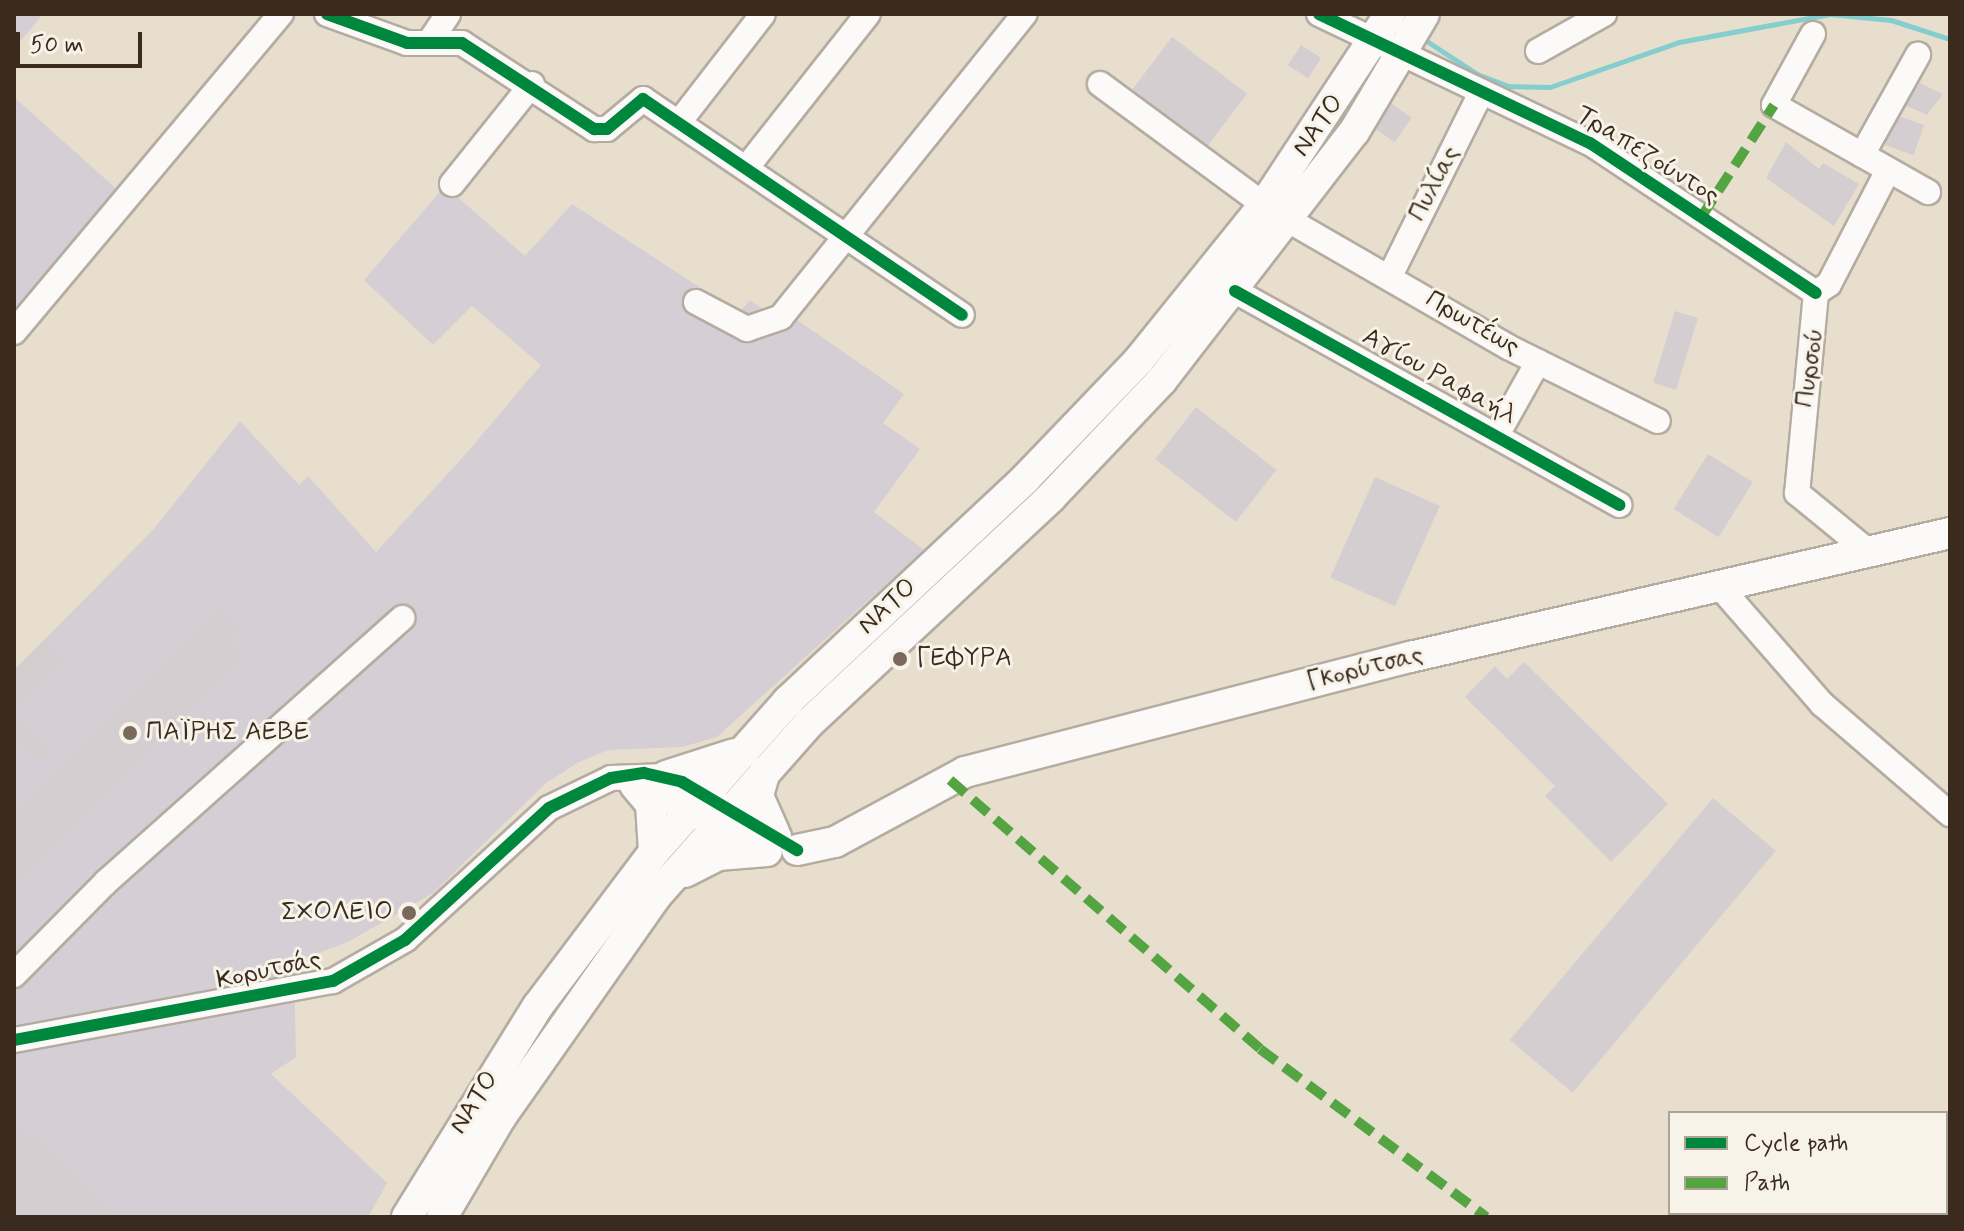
<!DOCTYPE html>
<html>
<head>
<meta charset="utf-8">
<style>
  body { margin:0 }
  #map { position:relative; width:1964px; height:1231px; overflow:hidden; background:#e8dece; font-family:Mynerve,sans-serif }
  div>[style] { position:absolute }
  .industrial>* { inset:0; background:#d5ced5 }
  .stream>* { height:5px; margin:-2.5px; padding:0 2.5px; transform-origin:2.5px; border-radius:2.5px; background:#85cecf }
  .building>* { inset:0; background:#d5ced1; transform-origin:0 0 }
  .roads { filter:drop-shadow(2px 0 #b5aca1) drop-shadow(-2px 0 #b5aca1) drop-shadow(0 2px #b5aca1) drop-shadow(0 -2px #b5aca1) }
  .minor>* { height:24px; margin:-12px; padding:0 12px; transform-origin:12px; border-radius:12px; background:#fcfaf8 }
  .major>* { height:30px; margin:-15px; padding:0 15px; transform-origin:15px; border-radius:15px; background:#fcfaf8 }
  .quiet>* { height:10px; margin-top:-5px; transform-origin:0; background:repeating-linear-gradient(90deg,#54a441 0 20px,transparent 0 30px) }
  .cycleway>* { height:12px; margin:-6px; padding:0 6px; transform-origin:6px; border-radius:6px; background:#00873e }
  .dots>* { width:22px; height:22px; translate:-50% -50%; box-sizing:border-box; border:4px solid #f7f3e8; border-radius:50% }
  span { translate:-50% -50%; white-space:nowrap; text-align:center; line-height:1.15; -webkit-text-stroke:6px #f7f3e8; paint-order:stroke }
  .street-label { font-size:26px; color:#3b2a1e }
  .poi-label { font-size:26px; color:#3b2a1e }
  .left { translate:0 -50%; text-align:left }
  .right { translate:-100% -50%; text-align:right }
  .frame { position:absolute; inset:0; border:16px solid #3b2a1e; pointer-events:none }
  .legend { position:absolute; left:1668px; top:1111px; width:280px; height:104px; box-sizing:border-box; background:#f7f3e8; border:2px solid #aca397; margin:0; padding:10px 14px; list-style:none; font-size:24px; color:#3b2a1e }
  .legend li { display:flex; align-items:center; gap:16px; height:40px }
  .legend b { width:40px; border:2px solid #aca397 }
  .scale { position:absolute; left:16px; top:32px; width:126px; height:36px; box-sizing:border-box; border:4px solid #3b2a1e; border-top:0; padding-left:10px; font-size:24px; line-height:28px; white-space:nowrap; color:#3b2a1e; -webkit-text-stroke:6px #f7f3e8; paint-order:stroke }
</style>
</head>
<body>
<div id="map">
  <div class="industrial">
    <div style="clip-path:polygon(14px 14px,43px 14px,14px 49px)"></div>
    <div style="clip-path:polygon(14px 97px,121px 193px,14px 314px)"></div>
    <div style="clip-path:polygon(445px 186px,525px 256px,572px 204px,739px 313px,750px 300px,770px 314px,777px 306px,904px 394px,883px 423px,920px 449px,874px 512px,924px 550px,717px 737px,682px 747px,608px 750px,579px 762px,546px 783px,433px 893px,348px 942px,294px 962px,296px 1057px,271px 1074px,387px 1183px,368px 1217px,14px 1217px,14px 670px,153px 530px,240px 421px,299px 485px,308px 476px,376px 552px,464px 456px,541px 365px,472px 306px,433px 345px,364px 280px)"></div>
  </div>
  <div class="stream">
    <div style="left:1422px;top:38px;width:66px;rotate:33.2deg"></div>
    <div style="left:1477px;top:74px;width:33px;rotate:21deg"></div>
    <div style="left:1508px;top:86px;width:42px;rotate:1.4deg"></div>
    <div style="left:1550px;top:87px;width:137px;rotate:-19.2deg"></div>
    <div style="left:1679px;top:42px;width:154px;rotate:-10.5deg"></div>
    <div style="left:1830px;top:14px;width:61px;rotate:5.6deg"></div>
    <div style="left:1891px;top:20px;width:62px;rotate:17.9deg"></div>
  </div>
  <div class="building">
    <div style="left:1172px;top:37px;width:94px;height:69px;rotate:37deg"></div>
    <div style="left:1301px;top:45px;width:24px;height:24px;rotate:33deg"></div>
    <div style="clip-path:polygon(1913px 80px,1943px 94px,1927px 115px,1902px 104px)"></div>
    <div style="left:1388px;top:101px;width:29px;height:30px;rotate:35deg"></div>
    <div style="left:1896px;top:115px;width:30px;height:32px;rotate:20deg"></div>
    <div style="clip-path:polygon(1786px 142px,1819px 169px,1823px 163px,1859px 184px,1834px 226px,1766px 178px)"></div>
    <div style="left:1675px;top:311px;width:24px;height:75px;rotate:17deg"></div>
    <div style="left:1196px;top:407px;width:102px;height:66px;rotate:38deg"></div>
    <div style="left:1708px;top:454px;width:53px;height:65px;rotate:32deg"></div>
    <div style="left:1375px;top:477px;width:71px;height:110px;rotate:24deg"></div>
    <div style="clip-path:polygon(220px 606px,241px 627px,231px 638px,246px 653px,14px 887px,14px 813px)"></div>
    <div style="clip-path:polygon(45px 639px,67px 662px,17px 712px,53px 750px,40px 763px,14px 737px,14px 670px)"></div>
    <div style="clip-path:polygon(1524px 662px,1668px 804px,1611px 862px,1545px 796px,1555px 786px,1465px 697px,1495px 666px,1507px 679px)"></div>
    <div style="left:1713px;top:798px;width:82px;height:316px;rotate:40deg"></div>
    <div style="clip-path:polygon(14px 1117px,116px 1213px,112px 1217px,14px 1217px)"></div>
  </div>
  <div class="roads">
    <div class="minor">
      <div style="left:327px;top:14px;width:85px;rotate:19.9deg"></div>
      <div style="left:407px;top:43px;width:55px"></div>
      <div style="left:462px;top:43px;width:158px;rotate:33.1deg"></div>
      <div style="left:594px;top:129px;width:13px"></div>
      <div style="left:607px;top:129px;width:47px;rotate:-39.8deg"></div>
      <div style="left:643px;top:99px;width:385px;rotate:34.1deg"></div>
      <div style="left:1319px;top:14px;width:300px;rotate:25.5deg"></div>
      <div style="left:1590px;top:143px;width:271px;rotate:33.6deg"></div>
      <div style="left:1813px;top:34px;width:81px;rotate:118.8deg"></div>
      <div style="left:1774px;top:105px;width:177px;rotate:29.5deg"></div>
      <div style="left:430px;top:41px;width:32px;rotate:-56deg"></div>
      <div style="left:1538px;top:51px;width:76px;rotate:-29.3deg"></div>
      <div style="left:1100px;top:84px;width:204px;rotate:36.4deg"></div>
      <div style="left:680px;top:121px;width:135px;rotate:-52.2deg"></div>
      <div style="left:1862px;top:155px;width:115px;rotate:-60.8deg"></div>
      <div style="left:747px;top:167px;width:195px;rotate:-51.7deg"></div>
      <div style="left:452px;top:184px;width:128px;rotate:-51.3deg"></div>
      <div style="left:1290px;top:221px;width:252px;rotate:30deg"></div>
      <div style="left:1508px;top:347px;width:167px;rotate:26.3deg"></div>
      <div style="left:1390px;top:276px;width:204px;rotate:-63.6deg"></div>
      <div style="left:1235px;top:291px;width:440px;rotate:29.1deg"></div>
      <div style="left:1816px;top:293px;width:201px;rotate:95.4deg"></div>
      <div style="left:1797px;top:493px;width:93px;rotate:39.3deg"></div>
      <div style="left:1816px;top:293px;width:16px;rotate:-35deg"></div>
      <div style="left:1829px;top:284px;width:128px;rotate:-62.6deg"></div>
      <div style="left:696px;top:302px;width:58px;rotate:27.9deg"></div>
      <div style="left:747px;top:329px;width:36px;rotate:-19deg"></div>
      <div style="left:781px;top:317px;width:389px;rotate:-51.2deg"></div>
      <div style="left:14px;top:332px;width:415px;rotate:-50deg"></div>
      <div style="left:1497px;top:435px;width:84px;rotate:-60.7deg"></div>
      <div style="left:1720px;top:587px;width:155px;rotate:48.9deg"></div>
      <div style="left:1822px;top:704px;width:169px;rotate:40.7deg"></div>
      <div style="left:636px;top:785px;width:144px;rotate:26.9deg"></div>
      <div style="left:14px;top:975px;width:131px;rotate:-45.3deg"></div>
      <div style="left:106px;top:882px;width:397px;rotate:-41.7deg"></div>
      <div style="left:14px;top:1040px;width:324px;rotate:-10.5deg"></div>
      <div style="left:333px;top:981px;width:83px;rotate:-29.7deg"></div>
      <div style="left:405px;top:940px;width:195px;rotate:-42.5deg"></div>
      <div style="left:549px;top:808px;width:69px;rotate:-25.8deg"></div>
      <div style="left:611px;top:778px;width:55px;rotate:-2.1deg"></div>
      <div style="left:666px;top:776px;width:128px;rotate:28deg"></div>
    </div>
    <div class="major">
      <div style="left:765px;top:771px;width:26px;rotate:106deg"></div>
      <div style="left:758px;top:796px;width:39px;rotate:66deg"></div>
      <div style="left:666px;top:776px;width:71px;rotate:-17.9deg"></div>
      <div style="left:635px;top:785px;width:25px;rotate:50deg"></div>
      <div style="left:651px;top:804px;width:48px;rotate:86.4deg"></div>
      <div style="left:797px;top:850px;width:39px;rotate:-12deg"></div>
      <div style="left:835px;top:842px;width:148px;rotate:-28.3deg"></div>
      <div style="left:965px;top:772px;width:460px;rotate:-14.5deg"></div>
      <div style="left:1410px;top:657px;width:554px;rotate:-12.93deg"></div>
      <div style="left:685px;top:872px;width:37px;rotate:-27deg"></div>
      <div style="left:718px;top:855px;width:49px;rotate:-4.7deg"></div>
      <div style="left:407px;top:1217px;width:248px;rotate:-58.2deg"></div>
      <div style="left:538px;top:1006px;width:193px;rotate:-53deg"></div>
      <div style="left:654px;top:852px;width:202px;rotate:-48.4deg"></div>
      <div style="left:788px;top:701px;width:325px;rotate:-43.1deg"></div>
      <div style="left:1025px;top:479px;width:165px;rotate:-46.2deg"></div>
      <div style="left:1139px;top:360px;width:199px;rotate:-51.1deg"></div>
      <div style="left:1264px;top:205px;width:229px;rotate:-56.6deg"></div>
      <div style="left:442px;top:1217px;width:115px;rotate:-59.6deg"></div>
      <div style="left:500px;top:1118px;width:271px;rotate:-54.9deg"></div>
      <div style="left:656px;top:896px;width:231px;rotate:-48.5deg"></div>
      <div style="left:809px;top:723px;width:331px;rotate:-43deg"></div>
      <div style="left:1051px;top:497px;width:161px;rotate:-46.5deg"></div>
      <div style="left:1162px;top:380px;width:314px;rotate:-52.3deg"></div>
      <div style="left:1354px;top:132px;width:137px;rotate:-59.3deg"></div>
    </div>
  </div>
  <div class="quiet">
    <div style="left:1702px;top:216px;width:132px;rotate:-57deg"></div>
    <div style="left:950px;top:780px;width:410px;rotate:40.9deg"></div>
    <div style="left:1260px;top:1049px;width:282px;rotate:36.6deg"></div>
  </div>
  <div class="cycleway">
    <div style="left:327px;top:14px;width:85px;rotate:19.9deg"></div>
    <div style="left:407px;top:43px;width:55px"></div>
    <div style="left:462px;top:43px;width:158px;rotate:33.1deg"></div>
    <div style="left:594px;top:129px;width:13px"></div>
    <div style="left:607px;top:129px;width:47px;rotate:-39.8deg"></div>
    <div style="left:643px;top:99px;width:385px;rotate:34.1deg"></div>
    <div style="left:1319px;top:14px;width:300px;rotate:25.5deg"></div>
    <div style="left:1590px;top:143px;width:271px;rotate:33.6deg"></div>
    <div style="left:1235px;top:291px;width:440px;rotate:29.1deg"></div>
    <div style="left:14px;top:1040px;width:324px;rotate:-10.5deg"></div>
    <div style="left:333px;top:981px;width:83px;rotate:-29.7deg"></div>
    <div style="left:405px;top:940px;width:195px;rotate:-42.5deg"></div>
    <div style="left:549px;top:808px;width:69px;rotate:-25.8deg"></div>
    <div style="left:611px;top:778px;width:33px;rotate:-9deg"></div>
    <div style="left:644px;top:773px;width:39px;rotate:13deg"></div>
    <div style="left:682px;top:782px;width:134px;rotate:30.6deg"></div>
  </div>
  <div class="dots">
    <div style="left:900px;top:659px;background:#78695c"></div>
    <div style="left:130px;top:733px;background:#78695c"></div>
    <div style="left:409px;top:913px;background:#78695c"></div>
  </div>
  <div class="street-label">
    <span style="left:1319px;top:126px;rotate:-55deg">ΝΑΤΟ</span>
    <span style="left:1647px;top:156px;rotate:32deg">Τραπεζούντος</span>
    <span style="left:1435px;top:184px;rotate:-63deg">Πυλίας</span>
    <span style="left:1472px;top:324px;rotate:30deg">Πρωτέως</span>
    <span style="left:1811px;top:368px;rotate:-82deg">Πυρσού</span>
    <span style="left:1439px;top:377px;rotate:29deg">Αγίου Ραφαήλ</span>
    <span style="left:888px;top:607px;rotate:-43deg">ΝΑΤΟ</span>
    <span style="left:1365px;top:669px;rotate:-14deg">Γκορύτσας</span>
    <span style="left:269px;top:971px;rotate:-12deg">Κορυτσάς</span>
    <span style="left:475px;top:1103px;rotate:-58deg">ΝΑΤΟ</span>
  </div>
  <div class="poi-label">
    <span class="left" style="left:916px;top:659px">ΓΕΦΥΡΑ</span>
    <span class="left" style="left:146px;top:733px">ΠΑΪΡΗΣ ΑΕΒΕ</span>
    <span class="right" style="left:393px;top:913px">ΣΧΟΛΕΙΟ</span>
  </div>
  <div class="frame"></div>
  <ul class="legend">
  <li><b style="height:10px;background:#00873e"></b>Cycle path</li>
  <li><b style="height:10px;background:#54a441"></b>Path</li>
  </ul>
  <div class="scale">50 m</div>
</div>
</body>
</html>
